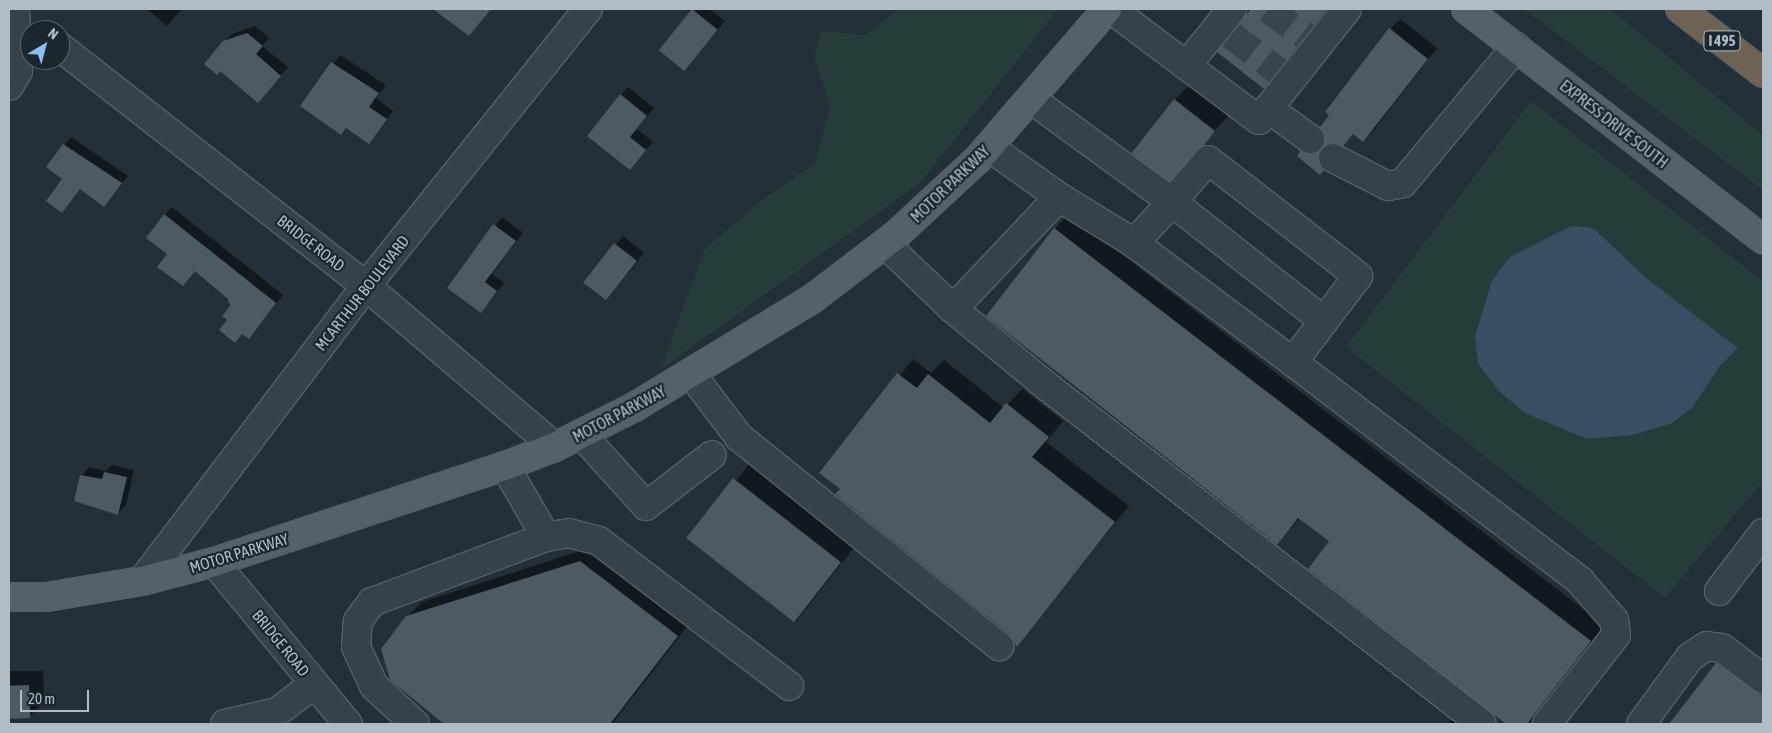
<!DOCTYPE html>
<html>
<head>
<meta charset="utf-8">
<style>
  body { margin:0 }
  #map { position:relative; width:1772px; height:733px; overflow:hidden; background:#232f39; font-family:"Asap Condensed",sans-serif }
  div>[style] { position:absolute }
  .green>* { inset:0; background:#263c3b }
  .water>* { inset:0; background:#394e62 }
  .shadow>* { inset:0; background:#0007; transform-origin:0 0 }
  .building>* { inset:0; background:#4c5a65; transform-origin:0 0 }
  .minor-tunnel>* { height:28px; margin-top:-14px; transform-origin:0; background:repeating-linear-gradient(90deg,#38444e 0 28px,transparent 0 42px) }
  .roads { filter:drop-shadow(1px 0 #555f68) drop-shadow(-1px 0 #555f68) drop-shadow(0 1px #555f68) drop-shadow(0 -1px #555f68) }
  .minor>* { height:28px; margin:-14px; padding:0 14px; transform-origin:14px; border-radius:14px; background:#37414a }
  .major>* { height:28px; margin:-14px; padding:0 14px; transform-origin:14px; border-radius:14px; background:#55606a }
  .highway>* { height:28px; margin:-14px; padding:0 14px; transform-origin:14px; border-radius:14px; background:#6f6254 }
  span { translate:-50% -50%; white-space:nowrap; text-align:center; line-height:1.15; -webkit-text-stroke:4.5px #1c262f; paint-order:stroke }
  .shield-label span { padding:1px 4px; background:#1c262f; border:1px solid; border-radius:4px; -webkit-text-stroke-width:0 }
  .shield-label { font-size:15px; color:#b2bcc6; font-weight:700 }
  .street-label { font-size:16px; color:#b2bcc6 }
  .frame { position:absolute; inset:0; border:10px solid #b2bcc6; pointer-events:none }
  .north { position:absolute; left:20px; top:20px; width:50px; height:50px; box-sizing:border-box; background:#1c262f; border:1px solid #58626b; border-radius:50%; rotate:37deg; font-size:14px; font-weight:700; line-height:20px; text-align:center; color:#b2bcc6 }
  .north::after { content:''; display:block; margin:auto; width:18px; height:22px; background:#8bbdf2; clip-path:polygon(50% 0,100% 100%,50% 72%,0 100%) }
  .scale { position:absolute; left:20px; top:690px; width:69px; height:22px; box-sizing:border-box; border:2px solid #b2bcc6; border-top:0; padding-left:6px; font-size:15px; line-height:18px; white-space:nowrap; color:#b2bcc6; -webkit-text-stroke:4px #1c262f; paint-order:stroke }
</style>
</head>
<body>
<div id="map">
  <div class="green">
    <div style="clip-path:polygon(899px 9px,1058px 9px,920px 183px,661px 369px,704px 250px,762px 200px,815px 163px,830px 106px,814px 57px,821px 31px,865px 35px)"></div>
    <div style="clip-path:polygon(1524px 9px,1610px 9px,1763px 135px,1763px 190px)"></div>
    <div style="clip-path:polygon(1531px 101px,1763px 281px,1763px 481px,1665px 598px,1346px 347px)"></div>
  </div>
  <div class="water">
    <div style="clip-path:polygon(1571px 226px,1593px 228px,1646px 278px,1738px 348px,1720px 366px,1692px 408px,1672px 423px,1633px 435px,1587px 439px,1525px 413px,1500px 392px,1478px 364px,1475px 337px,1492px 280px,1510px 257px)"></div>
  </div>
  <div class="shadow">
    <div style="clip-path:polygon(147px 9px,182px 9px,167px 26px)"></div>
    <div style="clip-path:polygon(445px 9px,491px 9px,469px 35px,441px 13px)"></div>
    <div style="clip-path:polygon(694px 9px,709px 9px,725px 21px,685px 69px,661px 50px)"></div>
    <div style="clip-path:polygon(1253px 9px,1327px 9px,1267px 83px,1219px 52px)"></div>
    <div style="clip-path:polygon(1400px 19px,1437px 48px,1373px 131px,1363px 141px,1354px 133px,1343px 145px,1390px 29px)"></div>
    <div style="clip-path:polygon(255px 26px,269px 38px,262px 46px,288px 67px,266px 93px,220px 70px,224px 42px,232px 34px)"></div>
    <div style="clip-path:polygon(340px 55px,386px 85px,376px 98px,393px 111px,369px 142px,347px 127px,341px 134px,301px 106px)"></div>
    <div style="clip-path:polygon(1189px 85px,1228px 116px,1184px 164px,1175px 100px)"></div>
    <div style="clip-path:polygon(628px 87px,654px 108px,637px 129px,653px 142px,630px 168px,621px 95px)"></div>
    <div style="clip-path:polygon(71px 137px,128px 176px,104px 206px,81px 188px,68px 204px,63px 179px,47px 167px)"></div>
    <div style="clip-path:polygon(1305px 148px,1322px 148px,1324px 170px,1301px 152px)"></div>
    <div style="clip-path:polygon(172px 207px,283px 295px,249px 337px,229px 320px,229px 298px,196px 270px,183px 285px,169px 254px,165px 215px)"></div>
    <div style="clip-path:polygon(1069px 214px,1605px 626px,1528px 724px,1509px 724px,1309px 569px,1331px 541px,1300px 518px,1277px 543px,1055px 228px)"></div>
    <div style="clip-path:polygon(502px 217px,523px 233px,492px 274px,504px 283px,481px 312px,449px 288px)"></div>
    <div style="left:623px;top:236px;width:27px;height:60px;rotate:39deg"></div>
    <div style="clip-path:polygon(913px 359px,931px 373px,944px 360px,1004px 408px,1022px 389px,1063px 421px,1046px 442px,1129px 506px,1017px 645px,1010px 633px,821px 473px)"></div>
    <div style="left:749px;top:464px;width:134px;height:96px;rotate:38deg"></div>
    <div style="clip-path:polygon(112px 465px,134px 470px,126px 505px,118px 513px,76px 500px,82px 475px,89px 467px,106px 471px)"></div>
    <div style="clip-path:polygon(595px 546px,692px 620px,612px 724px,443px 724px,407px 617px,422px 602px)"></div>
    <div style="clip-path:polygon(1732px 649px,1763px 672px,1763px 724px,1671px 724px)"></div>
    <div style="clip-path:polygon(9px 671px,43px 671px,44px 702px,29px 717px,9px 717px)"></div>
    <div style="clip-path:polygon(1457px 714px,1469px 724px,1447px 724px)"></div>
  </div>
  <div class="building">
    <div style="clip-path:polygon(433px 9px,491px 9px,469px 36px)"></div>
    <div style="left:692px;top:9px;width:33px;height:53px;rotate:39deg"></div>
    <div style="clip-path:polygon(1251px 9px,1327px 9px,1264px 89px,1217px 52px)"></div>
    <div style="clip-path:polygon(1389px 28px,1428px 59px,1363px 142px,1353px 134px,1343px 146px,1324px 146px,1320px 127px,1329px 115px,1325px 112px)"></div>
    <div style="clip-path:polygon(247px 33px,263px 46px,256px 54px,281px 76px,258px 103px,220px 71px,217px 75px,204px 64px,223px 41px)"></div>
    <div style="clip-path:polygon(331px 62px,379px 93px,369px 107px,387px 119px,369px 144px,346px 128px,341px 135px,300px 106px)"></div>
    <div style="clip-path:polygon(620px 94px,647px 116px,630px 137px,646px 150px,630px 170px,587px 136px)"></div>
    <div style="left:1174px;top:99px;width:52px;height:69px;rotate:38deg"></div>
    <div style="clip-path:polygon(63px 144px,122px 183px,104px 207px,80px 189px,62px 213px,46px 201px,62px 179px,46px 167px)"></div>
    <div style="clip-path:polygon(1300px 151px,1319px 151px,1324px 170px,1320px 175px,1297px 156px)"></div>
    <div style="clip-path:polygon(164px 214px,276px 303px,249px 339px,242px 334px,235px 343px,219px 330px,227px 320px,222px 316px,230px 306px,228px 299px,195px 271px,183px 286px,157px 267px,167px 254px,146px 238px)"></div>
    <div style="clip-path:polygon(493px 224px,516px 241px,485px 282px,497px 291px,481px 313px,447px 288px)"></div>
    <div style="clip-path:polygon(1054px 228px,1591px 641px,1527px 724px,1506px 724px,1308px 569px,1329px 541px,1298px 518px,1277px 545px,986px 316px)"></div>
    <div style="left:614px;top:243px;width:29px;height:50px;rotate:38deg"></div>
    <div style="clip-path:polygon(897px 373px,917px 388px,928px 374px,990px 423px,1006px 403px,1049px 437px,1032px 457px,1115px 522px,1017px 647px,1009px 634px,835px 494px,840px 489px,819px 473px)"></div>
    <div style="clip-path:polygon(104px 472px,127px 477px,118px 515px,74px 501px,80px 475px,102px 479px)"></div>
    <div style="left:733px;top:478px;width:137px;height:76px;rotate:38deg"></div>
    <div style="clip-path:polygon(580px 561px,678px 636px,610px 724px,444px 724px,390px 680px,381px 649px,406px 616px)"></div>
    <div style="clip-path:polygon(1716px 663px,1763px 696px,1763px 724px,1669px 724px)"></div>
    <div style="left:29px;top:685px;width:33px;height:20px;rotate:88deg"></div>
  </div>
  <div class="minor-tunnel">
    <div style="left:1268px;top:9px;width:47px;rotate:36.4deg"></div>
    <div style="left:1326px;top:9px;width:2px;rotate:27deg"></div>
    <div style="left:1231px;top:35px;width:61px;rotate:37.6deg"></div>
  </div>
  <div class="roads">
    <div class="minor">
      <div style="left:1111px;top:9px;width:185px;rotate:36.9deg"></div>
      <div style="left:1259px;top:120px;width:142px;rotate:-51.6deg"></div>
      <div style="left:60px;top:47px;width:388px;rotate:38deg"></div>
      <div style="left:366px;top:286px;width:248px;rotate:40.4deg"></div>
      <div style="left:1187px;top:65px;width:72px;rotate:-51.2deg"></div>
      <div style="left:9px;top:86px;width:17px;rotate:-59deg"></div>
      <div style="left:18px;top:71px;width:62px;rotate:-92.8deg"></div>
      <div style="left:1031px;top:99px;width:175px;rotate:36.1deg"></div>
      <div style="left:1172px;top:202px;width:55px;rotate:-49.4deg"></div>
      <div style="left:1208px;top:160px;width:190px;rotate:37.7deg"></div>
      <div style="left:1358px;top:276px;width:108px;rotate:127.1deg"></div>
      <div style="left:1293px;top:362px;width:361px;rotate:37.3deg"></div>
      <div style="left:1580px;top:581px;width:52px;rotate:48.9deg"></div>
      <div style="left:1614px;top:620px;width:15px;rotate:82deg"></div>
      <div style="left:1616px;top:635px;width:113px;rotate:127.8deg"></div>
      <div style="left:1269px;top:109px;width:51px;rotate:36.2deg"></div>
      <div style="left:989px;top:147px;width:86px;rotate:35.5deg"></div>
      <div style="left:1333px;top:158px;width:62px;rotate:27deg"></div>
      <div style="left:1388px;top:186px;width:15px;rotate:-11deg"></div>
      <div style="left:1403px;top:183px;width:177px;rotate:-50.3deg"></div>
      <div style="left:1134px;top:243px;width:199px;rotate:36.8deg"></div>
      <div style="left:885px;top:244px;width:94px;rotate:43.7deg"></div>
      <div style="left:953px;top:309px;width:123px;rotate:39.4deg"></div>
      <div style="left:1048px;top:387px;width:549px;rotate:37.83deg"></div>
      <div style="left:953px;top:309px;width:154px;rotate:-46.6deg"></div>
      <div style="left:1059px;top:197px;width:88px;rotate:31.5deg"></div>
      <div style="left:1134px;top:243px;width:56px;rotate:-47.2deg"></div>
      <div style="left:1172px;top:202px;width:193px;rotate:38.1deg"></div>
      <div style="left:692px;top:375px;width:78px;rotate:52.8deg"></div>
      <div style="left:739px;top:437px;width:334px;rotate:38.8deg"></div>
      <div style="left:581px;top:434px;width:97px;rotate:47.9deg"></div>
      <div style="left:646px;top:506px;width:83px;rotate:-37.7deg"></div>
      <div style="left:505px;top:466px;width:82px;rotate:60deg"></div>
      <div style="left:214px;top:562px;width:210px;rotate:50.4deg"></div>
      <div style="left:142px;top:581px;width:370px;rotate:-52.8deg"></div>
      <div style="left:366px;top:286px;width:355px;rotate:-51.3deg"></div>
      <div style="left:1719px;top:591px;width:73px;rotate:-52.8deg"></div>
      <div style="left:225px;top:724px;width:53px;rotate:-13deg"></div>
      <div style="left:277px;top:712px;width:46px;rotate:-37.1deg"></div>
      <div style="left:415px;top:724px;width:56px;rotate:-137.2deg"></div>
      <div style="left:374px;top:686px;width:43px;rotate:-114.8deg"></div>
      <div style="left:356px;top:647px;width:26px;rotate:-86deg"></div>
      <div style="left:358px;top:621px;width:24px;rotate:-54deg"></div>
      <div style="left:372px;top:602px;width:186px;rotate:-20.5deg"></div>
      <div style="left:546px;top:537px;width:23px;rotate:-10deg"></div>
      <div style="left:569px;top:533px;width:31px;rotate:15deg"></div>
      <div style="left:599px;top:541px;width:239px;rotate:37.3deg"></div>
      <div style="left:1641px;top:724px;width:83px;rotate:-53.8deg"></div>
      <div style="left:1690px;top:657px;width:20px;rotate:-33deg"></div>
      <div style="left:1707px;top:646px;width:15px;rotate:8deg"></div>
      <div style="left:1722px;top:648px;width:51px;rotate:37.1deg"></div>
    </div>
    <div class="major">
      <div style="left:1466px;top:9px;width:376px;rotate:37.8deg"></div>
      <div style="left:9px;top:597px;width:38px"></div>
      <div style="left:47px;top:597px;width:96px;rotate:-9.6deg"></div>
      <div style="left:142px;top:581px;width:74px;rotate:-14.8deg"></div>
      <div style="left:214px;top:562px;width:306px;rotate:-18.3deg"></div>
      <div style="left:505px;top:466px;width:53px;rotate:-20.8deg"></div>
      <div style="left:555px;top:447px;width:91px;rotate:-26.8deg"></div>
      <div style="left:636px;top:406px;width:206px;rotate:-31.3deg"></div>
      <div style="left:812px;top:299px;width:107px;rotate:-37.4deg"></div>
      <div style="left:897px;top:234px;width:110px;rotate:-42.8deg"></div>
      <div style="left:978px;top:159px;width:198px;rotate:-49.3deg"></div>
    </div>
    <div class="highway">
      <div style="left:1680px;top:9px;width:105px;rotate:37.6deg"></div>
    </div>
  </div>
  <div class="shield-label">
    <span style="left:1722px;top:41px">I 495</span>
  </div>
  <div class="street-label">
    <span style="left:1614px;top:124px;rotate:38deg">EXPRESS DRIVE SOUTH</span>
    <span style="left:950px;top:184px;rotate:-44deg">MOTOR PARKWAY</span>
    <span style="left:311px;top:243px;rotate:38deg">BRIDGE ROAD</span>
    <span style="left:362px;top:293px;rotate:-52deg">MCARTHUR BOULEVARD</span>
    <span style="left:619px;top:414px;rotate:-28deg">MOTOR PARKWAY</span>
    <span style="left:239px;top:553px;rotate:-17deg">MOTOR PARKWAY</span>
    <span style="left:281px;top:643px;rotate:51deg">BRIDGE ROAD</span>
  </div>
  <div class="frame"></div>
  <div class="north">N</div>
  <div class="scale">20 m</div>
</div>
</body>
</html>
